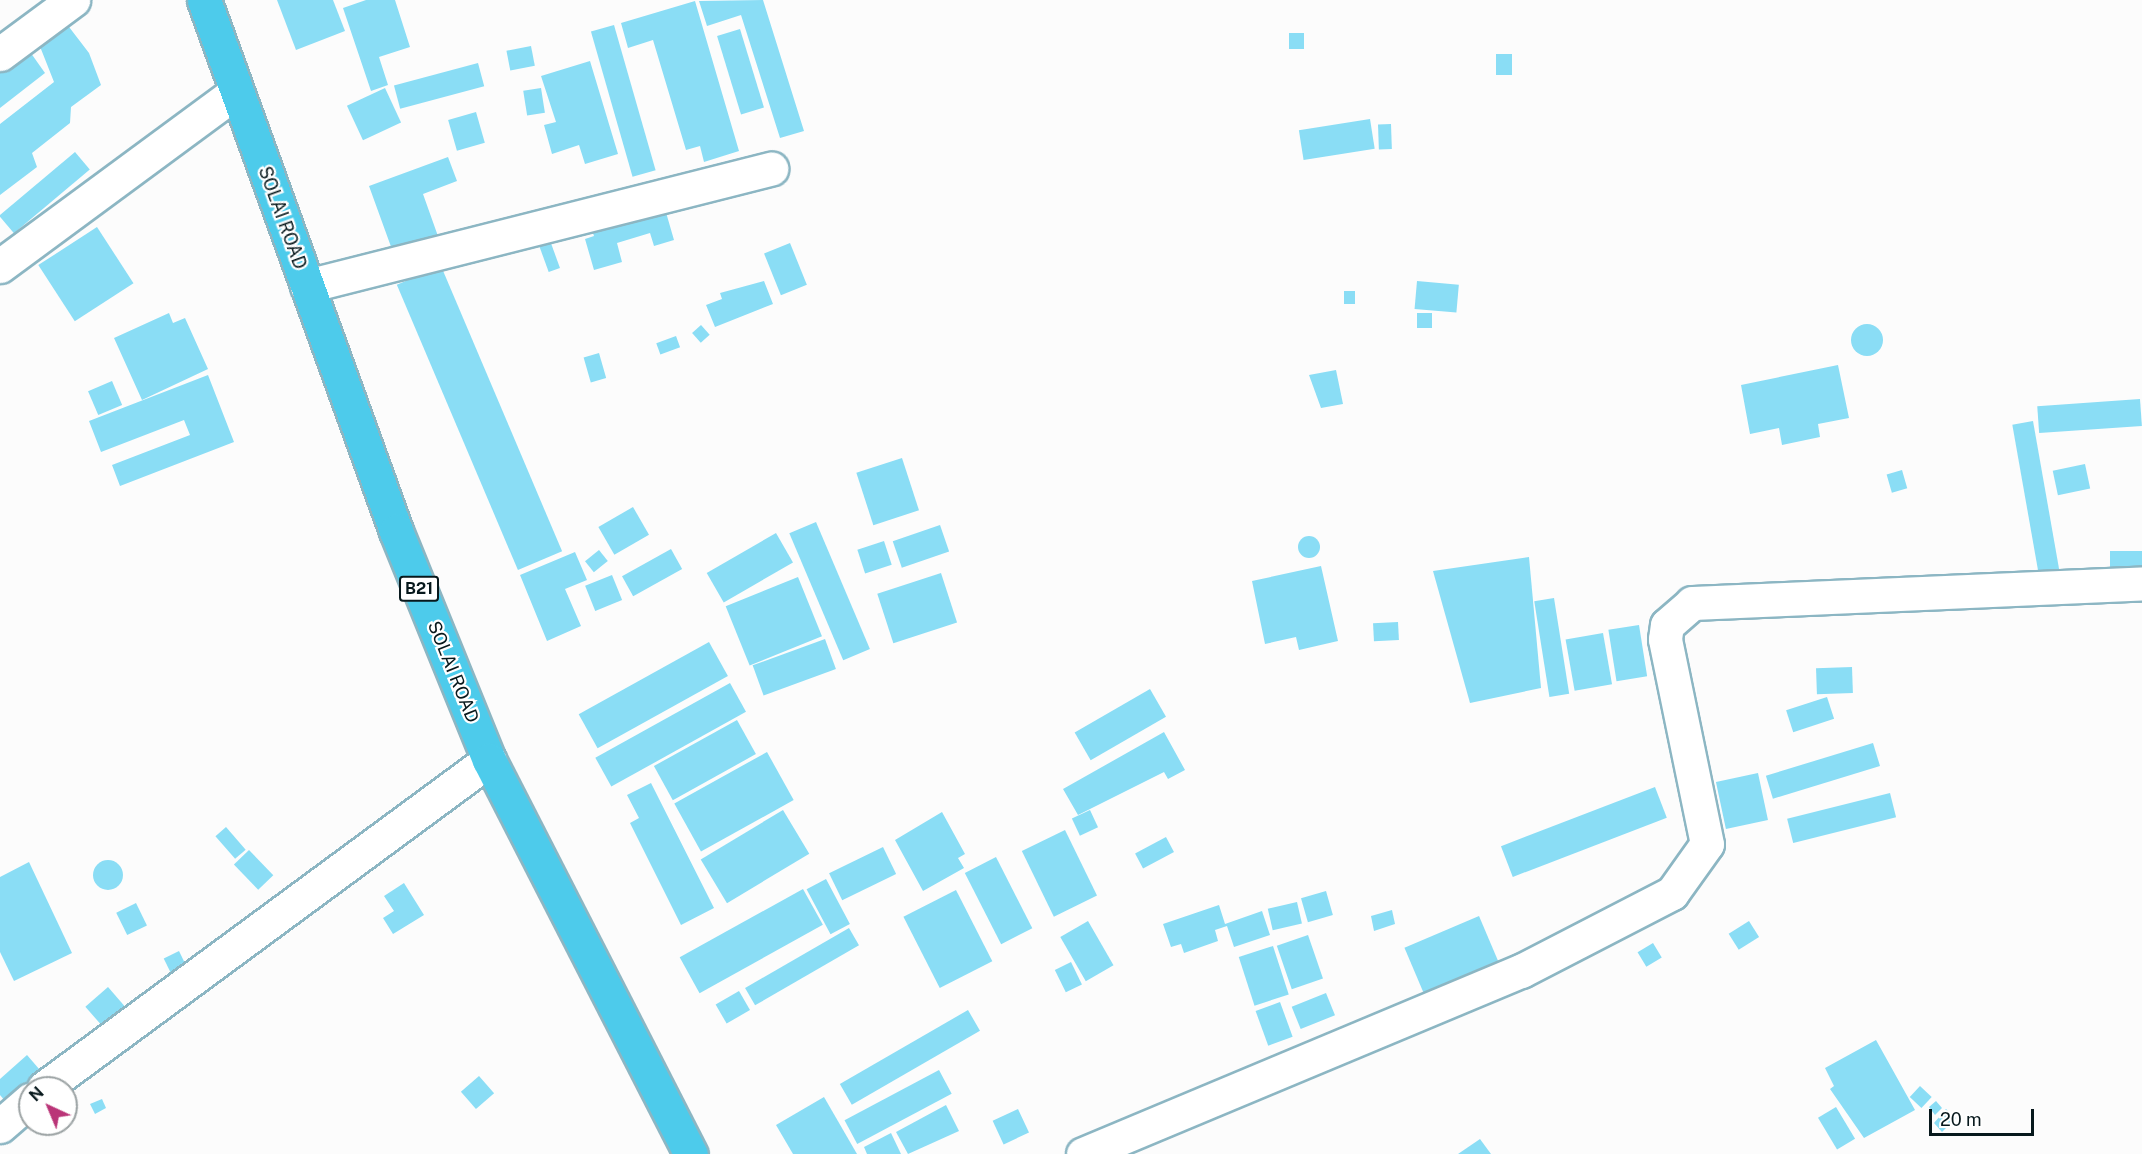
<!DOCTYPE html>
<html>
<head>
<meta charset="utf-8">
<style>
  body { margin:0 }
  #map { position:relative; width:2142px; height:1154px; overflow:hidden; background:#fcfcfc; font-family:"Public Sans",sans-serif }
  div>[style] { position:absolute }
  .building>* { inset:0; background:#8addf5; transform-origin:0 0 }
  .round { border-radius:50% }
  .roads { filter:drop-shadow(2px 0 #8cb6c3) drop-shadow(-2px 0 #8cb6c3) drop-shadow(0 2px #8cb6c3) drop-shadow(0 -2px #8cb6c3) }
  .minor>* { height:33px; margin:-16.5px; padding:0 16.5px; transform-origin:16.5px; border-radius:16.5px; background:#fff }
  .highway>* { height:33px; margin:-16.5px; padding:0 16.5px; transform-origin:16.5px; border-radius:16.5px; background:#4dcbeb }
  span { translate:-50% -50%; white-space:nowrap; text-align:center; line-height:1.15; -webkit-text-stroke:4.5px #fff; paint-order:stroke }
  .shield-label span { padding:2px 4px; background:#fff; border:2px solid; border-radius:4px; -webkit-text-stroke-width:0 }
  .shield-label { font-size:16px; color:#07181c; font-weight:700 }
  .street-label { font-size:18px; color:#07181c }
  .north { position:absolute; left:18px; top:1076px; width:60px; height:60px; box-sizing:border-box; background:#fff; border:2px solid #9ca3a4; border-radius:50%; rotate:316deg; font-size:16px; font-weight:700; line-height:24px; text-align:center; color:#07181c }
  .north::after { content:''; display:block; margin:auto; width:21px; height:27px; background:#ba3578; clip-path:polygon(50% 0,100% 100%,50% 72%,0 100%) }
  .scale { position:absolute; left:1929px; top:1109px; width:105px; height:27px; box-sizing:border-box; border:3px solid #07181c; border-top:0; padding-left:8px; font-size:18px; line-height:21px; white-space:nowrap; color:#07181c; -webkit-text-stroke:4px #fff; paint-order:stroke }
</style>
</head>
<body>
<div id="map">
  <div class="building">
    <div style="clip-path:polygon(277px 0,333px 0,345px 31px,296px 50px)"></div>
    <div style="clip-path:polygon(366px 0,395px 0,410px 47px,379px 57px,388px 85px,371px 91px,343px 8px)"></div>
    <div style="clip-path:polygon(763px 0,804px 131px,780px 138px,741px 15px,707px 26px,699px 1px)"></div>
    <div style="clip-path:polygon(695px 1px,739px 151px,704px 162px,700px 146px,686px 150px,653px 40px,628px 48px,621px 23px)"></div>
    <div style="clip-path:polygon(66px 23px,89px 53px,101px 85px,71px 107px,70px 123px,32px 153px,37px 167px,0 195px,0 124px,54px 82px,39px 44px)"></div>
    <div style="left:614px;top:25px;width:151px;height:24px;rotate:74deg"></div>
    <div style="left:740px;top:29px;width:82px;height:24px;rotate:73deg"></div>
    <div style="left:1289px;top:33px;width:15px;height:16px"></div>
    <div style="left:531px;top:46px;width:20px;height:25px;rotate:79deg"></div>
    <div style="clip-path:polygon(28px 49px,45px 73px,0 108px,0 70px)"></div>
    <div style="left:1512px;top:54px;width:21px;height:16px;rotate:90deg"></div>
    <div style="clip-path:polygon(590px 61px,618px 154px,585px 164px,579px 145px,552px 154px,544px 125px,556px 122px,541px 76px)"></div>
    <div style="left:478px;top:63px;width:24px;height:87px;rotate:75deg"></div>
    <div style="left:385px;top:88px;width:38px;height:42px;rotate:65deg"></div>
    <div style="left:541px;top:88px;width:25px;height:18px;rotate:81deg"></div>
    <div style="left:476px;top:112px;width:32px;height:29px;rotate:74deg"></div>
    <div style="left:1370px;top:119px;width:30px;height:72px;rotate:81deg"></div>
    <div style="left:1391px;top:124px;width:25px;height:13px;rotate:88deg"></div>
    <div style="left:75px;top:152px;width:23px;height:99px;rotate:50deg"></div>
    <div style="clip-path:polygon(448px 157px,457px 181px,423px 194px,439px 239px,394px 255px,369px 186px)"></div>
    <div style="clip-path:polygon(663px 202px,674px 240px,654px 246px,650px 233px,617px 243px,622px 262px,594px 270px,585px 239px,594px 236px,590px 224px)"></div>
    <div style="left:97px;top:227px;width:67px;height:70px;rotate:57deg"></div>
    <div style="left:548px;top:235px;width:35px;height:12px;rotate:70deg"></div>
    <div style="left:790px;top:243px;width:45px;height:28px;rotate:68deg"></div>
    <div style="left:441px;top:266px;width:310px;height:48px;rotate:67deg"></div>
    <div style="clip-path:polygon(764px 281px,773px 304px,715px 327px,706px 305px,722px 299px,720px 293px)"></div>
    <div style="left:1417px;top:281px;width:42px;height:28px;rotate:5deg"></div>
    <div style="left:1344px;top:291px;width:11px;height:13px"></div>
    <div style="clip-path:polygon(169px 313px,173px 323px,185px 318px,208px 369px,142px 400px,114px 338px)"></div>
    <div style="left:1417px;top:313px;width:15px;height:15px"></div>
    <div class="round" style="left:1851px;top:324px;width:32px;height:32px"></div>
    <div style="left:701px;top:325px;width:13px;height:12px;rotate:48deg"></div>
    <div style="left:676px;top:336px;width:12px;height:21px;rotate:70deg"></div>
    <div style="left:599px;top:353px;width:26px;height:16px;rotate:74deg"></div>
    <div style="clip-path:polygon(1838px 365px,1849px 418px,1818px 424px,1820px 437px,1782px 445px,1779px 428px,1750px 434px,1741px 385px)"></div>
    <div style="clip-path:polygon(1336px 370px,1343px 404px,1321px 408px,1309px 375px)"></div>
    <div style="clip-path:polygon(208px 375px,234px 442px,120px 486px,112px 465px,190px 435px,184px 420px,101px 452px,89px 421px)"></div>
    <div style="left:112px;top:381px;width:26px;height:26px;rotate:67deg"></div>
    <div style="left:2140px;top:399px;width:27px;height:103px;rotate:86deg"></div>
    <div style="left:2033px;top:421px;width:155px;height:21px;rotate:80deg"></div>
    <div style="left:902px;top:458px;width:55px;height:48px;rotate:72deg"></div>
    <div style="left:2085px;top:464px;width:25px;height:33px;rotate:78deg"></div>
    <div style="left:1902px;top:470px;width:19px;height:16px;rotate:74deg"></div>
    <div style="left:633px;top:507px;width:32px;height:40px;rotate:60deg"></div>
    <div style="left:816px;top:522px;width:138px;height:29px;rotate:67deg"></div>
    <div style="left:940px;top:525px;width:28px;height:50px;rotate:71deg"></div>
    <div style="left:776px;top:533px;width:34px;height:80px;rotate:60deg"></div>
    <div class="round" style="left:1298px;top:536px;width:22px;height:22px"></div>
    <div style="left:884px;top:541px;width:25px;height:28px;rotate:72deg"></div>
    <div style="left:671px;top:549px;width:23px;height:56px;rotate:61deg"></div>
    <div style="left:599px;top:550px;width:14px;height:18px;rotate:51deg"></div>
    <div style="left:2142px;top:551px;width:22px;height:32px;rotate:90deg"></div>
    <div style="clip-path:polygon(575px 552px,587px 580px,565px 589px,581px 626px,547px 641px,520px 575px)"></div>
    <div style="clip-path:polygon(1529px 557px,1541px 688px,1470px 703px,1433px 571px)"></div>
    <div style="clip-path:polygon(1321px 566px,1338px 641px,1299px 650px,1296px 637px,1265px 644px,1252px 581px)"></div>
    <div style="left:941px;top:573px;width:52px;height:67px;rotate:72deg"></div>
    <div style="left:612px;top:575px;width:27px;height:29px;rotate:68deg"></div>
    <div style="left:798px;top:577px;width:64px;height:78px;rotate:68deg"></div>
    <div style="left:1554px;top:598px;width:97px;height:20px;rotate:81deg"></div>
    <div style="left:1398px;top:622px;width:18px;height:25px;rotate:87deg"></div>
    <div style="left:1639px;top:625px;width:52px;height:31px;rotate:81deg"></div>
    <div style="left:1603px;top:633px;width:52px;height:38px;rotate:80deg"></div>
    <div style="left:825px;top:639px;width:32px;height:77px;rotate:70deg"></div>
    <div style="left:709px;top:642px;width:39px;height:149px;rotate:61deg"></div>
    <div style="left:1852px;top:667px;width:26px;height:36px;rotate:88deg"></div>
    <div style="left:730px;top:683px;width:33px;height:154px;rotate:61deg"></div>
    <div style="left:1150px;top:689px;width:32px;height:87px;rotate:60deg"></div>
    <div style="left:1827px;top:697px;width:23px;height:43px;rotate:72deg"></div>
    <div style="left:737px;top:720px;width:39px;height:95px;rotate:61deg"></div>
    <div style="clip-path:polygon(1164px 732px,1185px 770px,1168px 779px,1164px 772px,1078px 815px,1063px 789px)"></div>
    <div style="left:1873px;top:743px;width:24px;height:112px;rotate:73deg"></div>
    <div style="left:767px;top:752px;width:55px;height:106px;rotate:61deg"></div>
    <div style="left:1758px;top:773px;width:48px;height:43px;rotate:78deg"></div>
    <div style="clip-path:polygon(651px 783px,714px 908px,681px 925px,630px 823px,639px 818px,627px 795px)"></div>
    <div style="left:1655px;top:787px;width:33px;height:165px;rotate:69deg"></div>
    <div style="left:1890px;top:793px;width:25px;height:106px;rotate:76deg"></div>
    <div style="left:783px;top:810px;width:51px;height:96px;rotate:59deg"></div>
    <div style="left:1090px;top:810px;width:19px;height:20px;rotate:65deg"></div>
    <div style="clip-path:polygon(942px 812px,965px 854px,958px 858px,964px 868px,923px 891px,895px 840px)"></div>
    <div style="left:226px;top:827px;width:30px;height:14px;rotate:49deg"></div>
    <div style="left:1065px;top:830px;width:73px;height:48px;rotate:64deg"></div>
    <div style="left:1166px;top:837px;width:17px;height:35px;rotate:62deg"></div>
    <div style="left:883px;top:847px;width:30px;height:60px;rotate:64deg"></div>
    <div style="left:249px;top:850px;width:35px;height:21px;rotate:46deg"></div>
    <div style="left:996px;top:857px;width:80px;height:35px;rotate:63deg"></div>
    <div class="round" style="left:93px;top:860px;width:30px;height:30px"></div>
    <div style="clip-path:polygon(29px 862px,72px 953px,14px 981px,0 952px,0 877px)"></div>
    <div style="left:826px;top:879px;width:51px;height:22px;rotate:62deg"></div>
    <div style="clip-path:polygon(404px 883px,424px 915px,393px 934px,383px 918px,394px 911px,384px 896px)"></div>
    <div style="left:803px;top:889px;width:41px;height:141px;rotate:61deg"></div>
    <div style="left:956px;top:890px;width:80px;height:59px;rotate:63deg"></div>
    <div style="left:1326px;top:891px;width:25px;height:26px;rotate:74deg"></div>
    <div style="left:1297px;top:902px;width:22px;height:30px;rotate:77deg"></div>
    <div style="left:136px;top:903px;width:25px;height:22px;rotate:64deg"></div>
    <div style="clip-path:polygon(1219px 905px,1225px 924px,1262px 911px,1270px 935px,1234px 947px,1227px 926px,1215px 930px,1218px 941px,1184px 953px,1181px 944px,1171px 947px,1163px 924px)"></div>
    <div style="clip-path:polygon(1392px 910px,1395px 924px,1374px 931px,1371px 916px)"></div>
    <div style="left:1479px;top:916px;width:50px;height:81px;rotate:67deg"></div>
    <div style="left:1088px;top:921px;width:51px;height:32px;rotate:60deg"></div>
    <div style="left:1749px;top:921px;width:19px;height:24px;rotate:58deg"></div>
    <div style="left:849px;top:928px;width:20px;height:120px;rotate:60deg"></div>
    <div style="left:1308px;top:935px;width:46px;height:33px;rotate:71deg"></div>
    <div style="left:1653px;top:943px;width:17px;height:18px;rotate:59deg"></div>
    <div style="left:1273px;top:946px;width:51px;height:36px;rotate:72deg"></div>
    <div style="left:179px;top:951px;width:28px;height:17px;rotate:64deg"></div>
    <div style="left:1071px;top:962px;width:25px;height:18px;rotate:64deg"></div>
    <div style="left:108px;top:987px;width:32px;height:30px;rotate:49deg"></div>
    <div style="left:739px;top:991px;width:22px;height:27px;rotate:60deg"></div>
    <div style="left:1326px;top:993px;width:24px;height:37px;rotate:68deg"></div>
    <div style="left:1280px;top:1002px;width:37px;height:26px;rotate:70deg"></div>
    <div style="left:968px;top:1010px;width:24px;height:148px;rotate:60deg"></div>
    <div style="clip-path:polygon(1876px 1040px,1915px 1110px,1864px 1138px,1830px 1089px,1834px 1086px,1825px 1068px)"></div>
    <div style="clip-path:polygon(27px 1055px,46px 1077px,10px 1107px,0 1095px,0 1079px)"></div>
    <div style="left:939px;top:1070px;width:27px;height:107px;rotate:62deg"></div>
    <div style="left:479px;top:1076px;width:23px;height:24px;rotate:49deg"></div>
    <div style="left:1920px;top:1086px;width:16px;height:15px;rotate:43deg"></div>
    <div style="clip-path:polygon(824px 1097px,857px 1154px,793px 1154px,776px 1125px)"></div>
    <div style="clip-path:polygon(102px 1099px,106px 1108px,95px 1114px,90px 1104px)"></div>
    <div style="clip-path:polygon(1936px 1101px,1942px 1108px,1935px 1115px,1929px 1107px)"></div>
    <div style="clip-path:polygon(946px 1105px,959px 1131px,908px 1154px,896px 1132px)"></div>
    <div style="left:1836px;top:1107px;width:37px;height:21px;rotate:59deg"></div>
    <div style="left:1018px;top:1109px;width:26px;height:28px;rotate:65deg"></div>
    <div style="clip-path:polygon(1946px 1109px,1956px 1118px,1942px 1132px,1934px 1123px)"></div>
    <div style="clip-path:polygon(891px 1133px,901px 1154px,867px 1154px,864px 1147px)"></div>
    <div style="clip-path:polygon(1480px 1139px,1491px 1154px,1458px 1154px)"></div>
  </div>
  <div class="roads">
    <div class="minor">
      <div style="left:0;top:54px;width:91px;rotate:-36.5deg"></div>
      <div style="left:0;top:266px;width:293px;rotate:-36.4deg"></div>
      <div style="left:307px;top:286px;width:479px;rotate:-14.2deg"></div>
      <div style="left:44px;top:1088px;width:553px;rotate:-36.39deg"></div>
      <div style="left:0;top:1126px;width:40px;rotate:-41deg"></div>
      <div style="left:1083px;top:1154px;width:475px;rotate:-22.7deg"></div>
      <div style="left:1521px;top:971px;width:170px;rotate:-27.3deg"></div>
      <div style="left:1672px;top:893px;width:60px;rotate:-54.5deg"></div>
      <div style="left:1707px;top:844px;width:209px;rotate:-101.6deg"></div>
      <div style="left:1665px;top:639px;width:14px;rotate:-82deg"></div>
      <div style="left:1667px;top:625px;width:33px;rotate:-41deg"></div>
      <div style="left:1692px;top:603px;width:450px;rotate:-2.5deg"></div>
    </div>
    <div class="highway">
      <div style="left:204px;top:0;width:565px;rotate:70.12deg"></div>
      <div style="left:396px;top:531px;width:247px;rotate:67.9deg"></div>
      <div style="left:489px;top:760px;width:443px;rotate:62.9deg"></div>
    </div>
  </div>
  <div class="shield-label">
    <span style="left:419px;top:589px">B21</span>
  </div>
  <div class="street-label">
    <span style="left:282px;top:218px;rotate:70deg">SOLAI ROAD</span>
    <span style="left:453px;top:672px;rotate:68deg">SOLAI ROAD</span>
  </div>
  <div class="north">N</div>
  <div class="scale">20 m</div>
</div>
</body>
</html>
